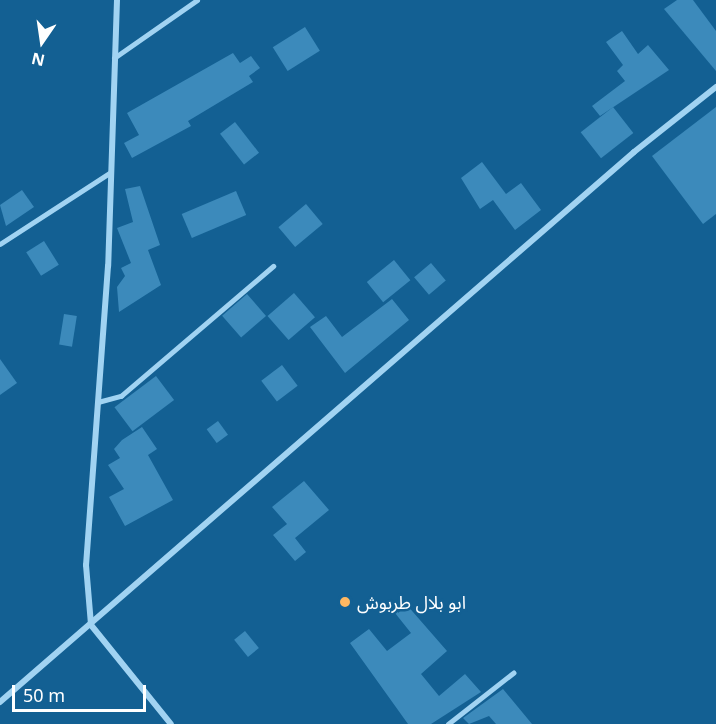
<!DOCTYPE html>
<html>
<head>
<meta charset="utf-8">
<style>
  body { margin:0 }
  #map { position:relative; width:716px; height:724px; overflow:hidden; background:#136093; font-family:"Noto Sans","Noto Sans Arabic",sans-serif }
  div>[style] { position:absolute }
  .building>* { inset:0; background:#3c8abb; transform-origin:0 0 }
  .lane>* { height:4.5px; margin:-2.25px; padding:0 2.25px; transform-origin:2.25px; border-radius:2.25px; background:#a1d3f2 }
  .street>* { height:6px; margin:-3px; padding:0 3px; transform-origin:3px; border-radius:3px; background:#a1d3f2 }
  .dots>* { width:16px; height:16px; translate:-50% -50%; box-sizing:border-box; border:3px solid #136093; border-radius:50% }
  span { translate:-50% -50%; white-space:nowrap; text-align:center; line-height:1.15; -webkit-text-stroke:5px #136093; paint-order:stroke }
  .poi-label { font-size:18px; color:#fff }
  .left { translate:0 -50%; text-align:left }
  .north { position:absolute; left:12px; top:12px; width:60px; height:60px; -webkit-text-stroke:4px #136093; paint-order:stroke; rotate:193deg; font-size:16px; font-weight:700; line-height:24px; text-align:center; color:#fff }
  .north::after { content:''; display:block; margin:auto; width:21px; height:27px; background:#fff; clip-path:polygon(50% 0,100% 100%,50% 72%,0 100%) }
  .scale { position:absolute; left:12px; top:685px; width:134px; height:27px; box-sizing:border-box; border:3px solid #fff; border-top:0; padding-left:8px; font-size:18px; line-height:21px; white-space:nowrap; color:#fff; -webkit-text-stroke:4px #136093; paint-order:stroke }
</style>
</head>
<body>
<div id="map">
  <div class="building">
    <div style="clip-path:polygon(677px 0,693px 0,716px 31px,716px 71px,664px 9px)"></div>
    <div style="left:305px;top:27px;width:28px;height:38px;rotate:58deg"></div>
    <div style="clip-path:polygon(622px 31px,638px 54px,648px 45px,669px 70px,600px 116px,592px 106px,625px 81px,617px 71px,623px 65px,606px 42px)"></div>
    <div style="clip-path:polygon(233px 53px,240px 63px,251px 56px,260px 68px,249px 76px,253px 82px,188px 121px,191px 126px,132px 158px,124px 143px,139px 135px,127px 113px)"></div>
    <div style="left:613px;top:107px;width:33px;height:41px;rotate:52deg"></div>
    <div style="clip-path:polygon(716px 107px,716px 214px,703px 224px,652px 156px)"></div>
    <div style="left:235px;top:122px;width:39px;height:19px;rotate:52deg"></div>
    <div style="clip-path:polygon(482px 162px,506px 194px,521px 183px,541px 210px,515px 230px,493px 200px,480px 209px,461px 178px)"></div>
    <div style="clip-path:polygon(140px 186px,160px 245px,148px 250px,161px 285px,119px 312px,117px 287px,125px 276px,121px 268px,131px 263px,117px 228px,133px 222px,125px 189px)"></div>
    <div style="clip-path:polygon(22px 190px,34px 207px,6px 226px,0 205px)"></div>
    <div style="left:236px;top:191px;width:26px;height:59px;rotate:67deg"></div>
    <div style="left:306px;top:204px;width:26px;height:36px;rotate:50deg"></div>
    <div style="left:44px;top:241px;width:28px;height:21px;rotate:58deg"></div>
    <div style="left:394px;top:260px;width:26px;height:35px;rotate:51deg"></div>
    <div style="left:431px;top:263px;width:23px;height:22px;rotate:50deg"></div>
    <div style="left:294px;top:293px;width:32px;height:35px;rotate:49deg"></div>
    <div style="left:247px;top:294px;width:29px;height:33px;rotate:49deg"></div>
    <div style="clip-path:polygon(392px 299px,409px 320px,345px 373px,310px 327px,326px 316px,342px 337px)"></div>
    <div style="left:64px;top:314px;width:13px;height:31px;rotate:9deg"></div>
    <div style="clip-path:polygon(0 359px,17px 383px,0 395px)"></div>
    <div style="left:282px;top:365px;width:26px;height:26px;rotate:53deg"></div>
    <div style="left:156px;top:376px;width:30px;height:52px;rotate:53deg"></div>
    <div style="left:218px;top:421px;width:17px;height:14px;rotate:54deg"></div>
    <div style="clip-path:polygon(142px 427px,157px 449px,148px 455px,173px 500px,125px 526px,109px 497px,124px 489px,108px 465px,120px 458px,114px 449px,122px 440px)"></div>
    <div style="clip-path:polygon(304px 481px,329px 510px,295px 538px,306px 552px,295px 561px,273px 535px,287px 524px,272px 507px)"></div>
    <div style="clip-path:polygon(406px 604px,447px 651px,421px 674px,439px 696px,465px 674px,481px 692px,431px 724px,408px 724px,350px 643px,369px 629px,387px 651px,411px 633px,395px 613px)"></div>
    <div style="left:245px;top:631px;width:22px;height:14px;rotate:51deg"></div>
    <div style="clip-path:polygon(503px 689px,532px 724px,496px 724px,489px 716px,469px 724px,463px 718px)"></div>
  </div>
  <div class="lane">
    <div style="left:114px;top:58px;width:101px;rotate:-34.9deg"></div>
    <div style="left:0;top:244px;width:132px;rotate:-33deg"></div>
    <div style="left:98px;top:402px;width:24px;rotate:-15deg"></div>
    <div style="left:121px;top:396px;width:200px;rotate:-40.5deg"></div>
    <div style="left:448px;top:724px;width:83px;rotate:-38.1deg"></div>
  </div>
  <div class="street">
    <div style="left:117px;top:0;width:266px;rotate:91.9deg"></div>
    <div style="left:108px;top:266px;width:300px;rotate:94.2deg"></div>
    <div style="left:86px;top:565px;width:60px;rotate:85.2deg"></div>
    <div style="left:91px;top:625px;width:127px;rotate:51.1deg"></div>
    <div style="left:0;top:702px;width:839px;rotate:-40.94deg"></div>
    <div style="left:634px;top:152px;width:105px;rotate:-38.4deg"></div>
  </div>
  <div class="dots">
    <div style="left:345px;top:602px;background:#ffb862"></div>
  </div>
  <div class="poi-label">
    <span class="left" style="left:357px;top:602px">ابو بلال طربوش</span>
  </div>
  <div class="north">N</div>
  <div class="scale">50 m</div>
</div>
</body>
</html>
